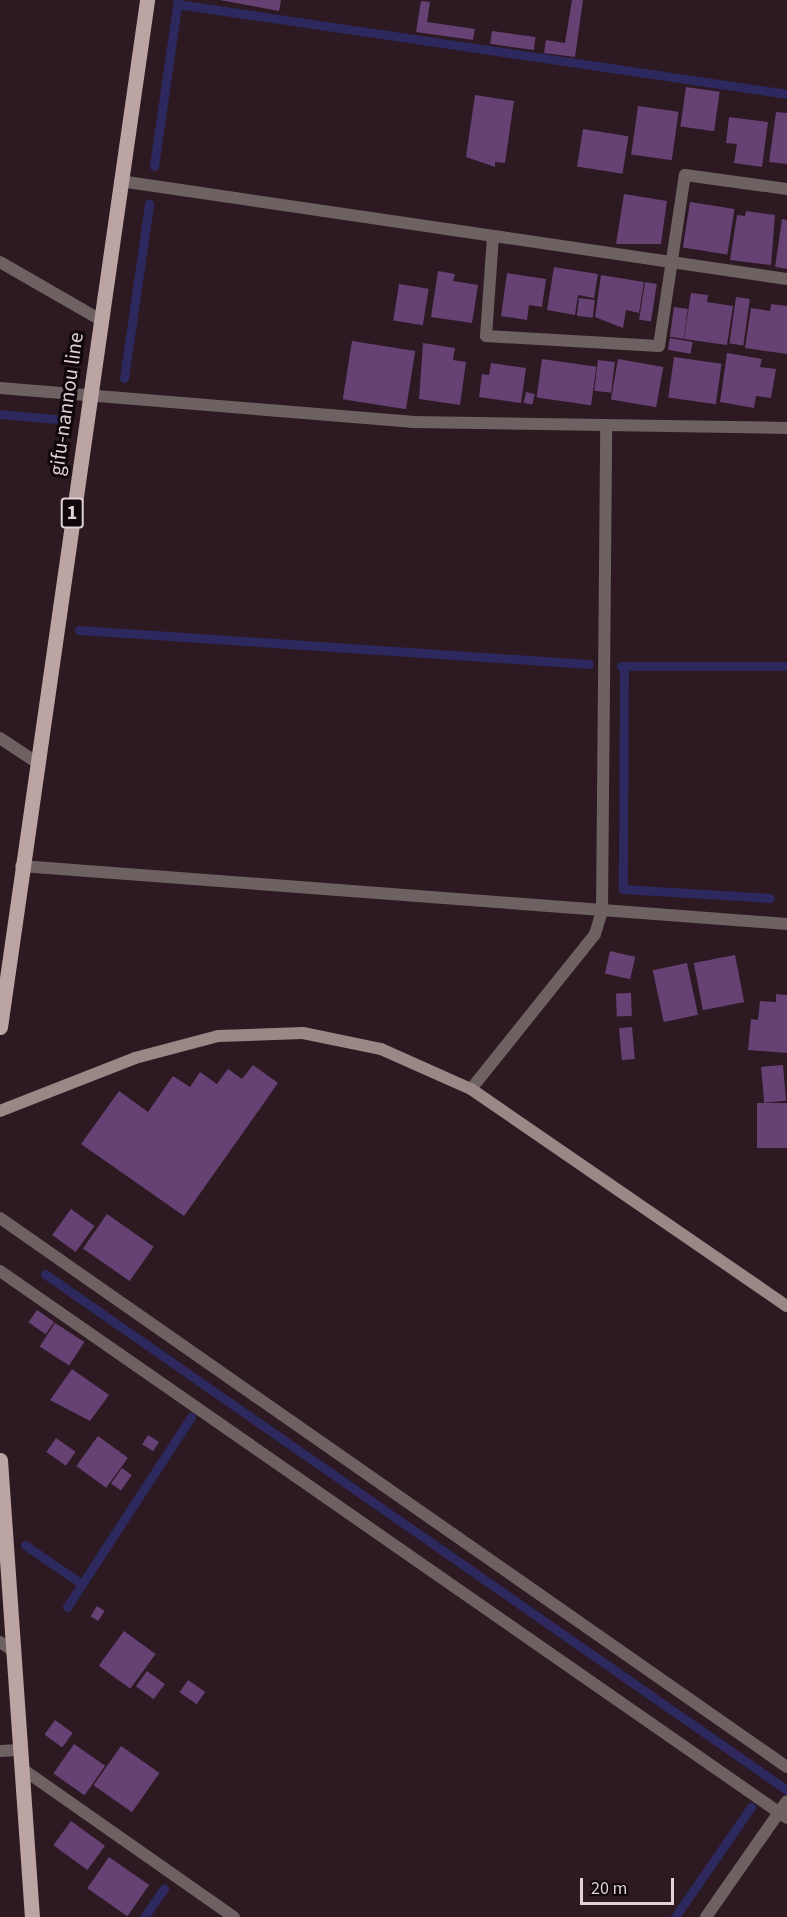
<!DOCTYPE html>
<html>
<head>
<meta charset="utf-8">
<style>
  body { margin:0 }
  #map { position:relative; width:787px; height:1917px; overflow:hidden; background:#2c1922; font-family:"Source Sans 3",sans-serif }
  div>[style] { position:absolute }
  .stream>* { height:9px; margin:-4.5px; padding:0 4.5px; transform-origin:4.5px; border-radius:4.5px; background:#2d285d }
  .building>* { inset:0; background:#664174; transform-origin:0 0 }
  .street>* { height:12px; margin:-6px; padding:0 6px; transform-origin:6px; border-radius:6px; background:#6d6161 }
  .secondary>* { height:12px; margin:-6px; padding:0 6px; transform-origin:6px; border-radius:6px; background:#9a8786 }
  .primary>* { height:15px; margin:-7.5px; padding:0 7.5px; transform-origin:7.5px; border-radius:7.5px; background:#bca4a2 }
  span { translate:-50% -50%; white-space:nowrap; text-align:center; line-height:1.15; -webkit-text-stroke:6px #0f070b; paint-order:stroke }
  .shield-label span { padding:2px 4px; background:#0f070b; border:2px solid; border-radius:4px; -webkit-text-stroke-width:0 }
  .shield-label { font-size:20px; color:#dfd1d7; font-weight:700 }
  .street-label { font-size:21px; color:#dfd1d7 }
  .scale { position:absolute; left:580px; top:1878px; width:94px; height:27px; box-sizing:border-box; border:3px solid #dfd1d7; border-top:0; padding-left:8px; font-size:18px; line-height:21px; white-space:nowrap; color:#dfd1d7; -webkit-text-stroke:4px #0f070b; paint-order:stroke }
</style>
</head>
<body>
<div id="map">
  <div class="stream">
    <div style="left:177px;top:4px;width:617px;rotate:8.39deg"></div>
    <div style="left:154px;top:166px;width:168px;rotate:-81.8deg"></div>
    <div style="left:124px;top:378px;width:176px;rotate:-81.8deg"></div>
    <div style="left:0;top:414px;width:56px;rotate:5.1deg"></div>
    <div style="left:79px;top:630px;width:511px;rotate:3.81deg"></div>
    <div style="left:621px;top:666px;width:166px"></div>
    <div style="left:624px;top:667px;width:222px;rotate:90.3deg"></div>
    <div style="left:623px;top:889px;width:147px;rotate:3.5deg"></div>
    <div style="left:45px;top:1274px;width:904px;rotate:34.82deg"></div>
    <div style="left:25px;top:1545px;width:69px;rotate:34.4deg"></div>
    <div style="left:67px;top:1607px;width:227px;rotate:-56.9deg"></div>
    <div style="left:144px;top:1917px;width:35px;rotate:-55deg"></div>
    <div style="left:675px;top:1917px;width:134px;rotate:-55.4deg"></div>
  </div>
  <div class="building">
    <div style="clip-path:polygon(220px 0,281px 0,279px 11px)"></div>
    <div style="clip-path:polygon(572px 0,583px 0,575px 57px,544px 53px,546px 40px,565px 43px)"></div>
    <div style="clip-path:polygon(421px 1px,430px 2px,427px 22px,475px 29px,473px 40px,416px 32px)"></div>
    <div style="left:492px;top:31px;width:44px;height:13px;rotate:8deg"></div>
    <div style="left:686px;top:87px;width:34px;height:40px;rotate:8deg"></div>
    <div style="clip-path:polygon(475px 95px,514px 101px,505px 163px,495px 162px,495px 167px,466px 157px)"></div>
    <div style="left:638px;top:106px;width:41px;height:49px;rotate:8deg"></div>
    <div style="clip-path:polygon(776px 112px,787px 113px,787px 164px,769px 162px)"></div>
    <div style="clip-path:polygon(729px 117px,768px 122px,762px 167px,734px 163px,737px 144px,726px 143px)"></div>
    <div style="left:583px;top:129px;width:46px;height:38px;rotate:9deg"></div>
    <div style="clip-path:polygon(624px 194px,667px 201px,661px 244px,616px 244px)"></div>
    <div style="left:690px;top:202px;width:45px;height:46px;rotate:9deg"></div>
    <div style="clip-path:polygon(746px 211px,775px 215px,771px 265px,730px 260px,737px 215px,745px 216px)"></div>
    <div style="clip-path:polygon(782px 219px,787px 220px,787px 269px,775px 267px)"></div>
    <div style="clip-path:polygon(554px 267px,598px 274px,594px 298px,578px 295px,575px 315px,547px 310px)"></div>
    <div style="clip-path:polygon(438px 271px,455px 274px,453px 281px,478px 285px,472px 323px,431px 317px)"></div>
    <div style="clip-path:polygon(507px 273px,546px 279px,542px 307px,529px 305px,527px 320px,501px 316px)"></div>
    <div style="clip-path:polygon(601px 275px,644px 282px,639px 313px,626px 310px,623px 328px,595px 317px)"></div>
    <div style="left:645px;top:282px;width:12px;height:38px;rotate:9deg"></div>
    <div style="left:399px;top:284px;width:30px;height:37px;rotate:9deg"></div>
    <div style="clip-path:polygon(691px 293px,708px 295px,707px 302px,733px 306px,727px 345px,684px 339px)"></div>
    <div style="left:736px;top:297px;width:14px;height:47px;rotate:8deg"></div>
    <div style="left:579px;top:298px;width:16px;height:18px;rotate:7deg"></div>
    <div style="clip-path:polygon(771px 304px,787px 306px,787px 354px,745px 348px,751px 308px,770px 311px)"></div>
    <div style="left:674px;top:307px;width:14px;height:30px;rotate:8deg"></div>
    <div style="left:670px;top:338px;width:23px;height:12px;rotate:10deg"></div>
    <div style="left:352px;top:341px;width:64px;height:59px;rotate:9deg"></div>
    <div style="clip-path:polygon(423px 343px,455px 348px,453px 360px,466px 362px,460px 405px,419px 399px)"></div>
    <div style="clip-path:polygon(727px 353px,762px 359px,760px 367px,776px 369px,771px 398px,756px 396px,754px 408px,720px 402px)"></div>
    <div style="left:674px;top:357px;width:48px;height:41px;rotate:8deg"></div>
    <div style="left:542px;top:359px;width:55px;height:39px;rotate:8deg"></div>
    <div style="left:618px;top:359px;width:46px;height:41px;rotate:10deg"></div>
    <div style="left:598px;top:360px;width:17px;height:31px;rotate:7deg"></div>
    <div style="clip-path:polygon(491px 363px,526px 368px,521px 403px,479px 397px,482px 374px,489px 375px)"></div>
    <div style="left:526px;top:392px;width:9px;height:11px;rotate:13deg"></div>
    <div style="left:610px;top:951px;width:26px;height:23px;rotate:13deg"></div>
    <div style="left:735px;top:955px;width:48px;height:42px;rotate:79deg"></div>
    <div style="left:687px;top:963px;width:53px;height:35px;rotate:78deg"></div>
    <div style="left:631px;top:993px;width:23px;height:15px;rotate:88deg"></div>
    <div style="clip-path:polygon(776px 994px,787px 995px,787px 1053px,748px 1050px,751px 1019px,758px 1020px,760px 1001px,776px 1002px)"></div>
    <div style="left:632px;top:1027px;width:32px;height:13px;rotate:85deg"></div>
    <div style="clip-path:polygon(253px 1065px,278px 1083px,184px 1216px,81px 1144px,119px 1091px,148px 1112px,173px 1076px,190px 1087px,200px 1072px,217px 1084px,228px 1069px,242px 1079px)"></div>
    <div style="left:783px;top:1065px;width:36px;height:22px;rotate:85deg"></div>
    <div style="left:787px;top:1103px;width:45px;height:30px;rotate:90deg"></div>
    <div style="left:71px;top:1209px;width:29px;height:32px;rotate:36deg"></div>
    <div style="left:107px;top:1214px;width:57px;height:42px;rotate:35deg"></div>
    <div style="left:37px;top:1310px;width:21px;height:15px;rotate:35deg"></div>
    <div style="left:55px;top:1323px;width:35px;height:28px;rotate:33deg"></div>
    <div style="clip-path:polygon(72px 1369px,109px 1395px,90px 1421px,50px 1400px)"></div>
    <div style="left:148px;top:1435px;width:13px;height:11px;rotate:32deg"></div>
    <div style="left:98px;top:1436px;width:37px;height:37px;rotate:36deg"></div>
    <div style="left:56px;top:1438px;width:24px;height:17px;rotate:35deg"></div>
    <div style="left:122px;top:1468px;width:12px;height:19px;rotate:35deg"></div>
    <div style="left:97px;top:1606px;width:9px;height:12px;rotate:32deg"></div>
    <div style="left:124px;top:1631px;width:39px;height:43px;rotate:36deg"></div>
    <div style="left:147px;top:1671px;width:22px;height:19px;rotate:36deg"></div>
    <div style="left:188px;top:1680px;width:21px;height:15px;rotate:35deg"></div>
    <div style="left:55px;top:1720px;width:22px;height:18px;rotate:36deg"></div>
    <div style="left:74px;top:1744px;width:38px;height:36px;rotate:35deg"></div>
    <div style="left:121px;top:1746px;width:47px;height:48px;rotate:35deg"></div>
    <div style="left:71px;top:1821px;width:42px;height:30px;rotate:36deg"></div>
    <div style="left:109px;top:1857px;width:49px;height:38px;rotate:35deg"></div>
  </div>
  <div class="street">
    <div style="left:120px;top:181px;width:674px;rotate:8.36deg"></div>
    <div style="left:493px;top:236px;width:100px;rotate:94deg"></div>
    <div style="left:486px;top:336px;width:173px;rotate:3.3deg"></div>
    <div style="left:659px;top:346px;width:173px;rotate:-81.4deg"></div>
    <div style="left:685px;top:175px;width:103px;rotate:7.8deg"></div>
    <div style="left:0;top:262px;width:114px;rotate:29.9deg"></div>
    <div style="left:0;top:388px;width:413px;rotate:4.7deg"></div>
    <div style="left:412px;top:422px;width:375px;rotate:0.9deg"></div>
    <div style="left:0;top:738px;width:43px;rotate:33.7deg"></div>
    <div style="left:21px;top:866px;width:768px;rotate:4.33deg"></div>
    <div style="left:471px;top:1089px;width:198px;rotate:-51.3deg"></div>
    <div style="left:595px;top:934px;width:24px;rotate:-73deg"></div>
    <div style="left:602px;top:911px;width:484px;rotate:-89.5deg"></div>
    <div style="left:0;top:1218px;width:960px;rotate:34.9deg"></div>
    <div style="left:0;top:1271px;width:958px;rotate:34.8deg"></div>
    <div style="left:0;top:1642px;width:14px;rotate:34deg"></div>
    <div style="left:0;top:1751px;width:20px;rotate:-3deg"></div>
    <div style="left:21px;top:1768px;width:260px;rotate:35deg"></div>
    <div style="left:706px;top:1917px;width:141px;rotate:-55.1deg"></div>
  </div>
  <div class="secondary">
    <div style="left:0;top:1111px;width:145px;rotate:-21.4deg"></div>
    <div style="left:135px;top:1058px;width:86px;rotate:-14.8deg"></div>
    <div style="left:218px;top:1036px;width:85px;rotate:-2deg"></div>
    <div style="left:303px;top:1033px;width:80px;rotate:11.6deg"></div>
    <div style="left:381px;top:1049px;width:98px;rotate:24deg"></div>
    <div style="left:471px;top:1089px;width:383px;rotate:34.5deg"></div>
  </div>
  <div class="primary">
    <div style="left:0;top:1027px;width:1037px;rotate:-81.85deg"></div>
    <div style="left:0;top:1460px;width:458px;rotate:86deg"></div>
  </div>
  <div class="shield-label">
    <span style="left:72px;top:513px">1</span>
  </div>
  <div class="street-label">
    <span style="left:66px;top:404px;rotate:-82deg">gifu-nannou line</span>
  </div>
  <div class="scale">20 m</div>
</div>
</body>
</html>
